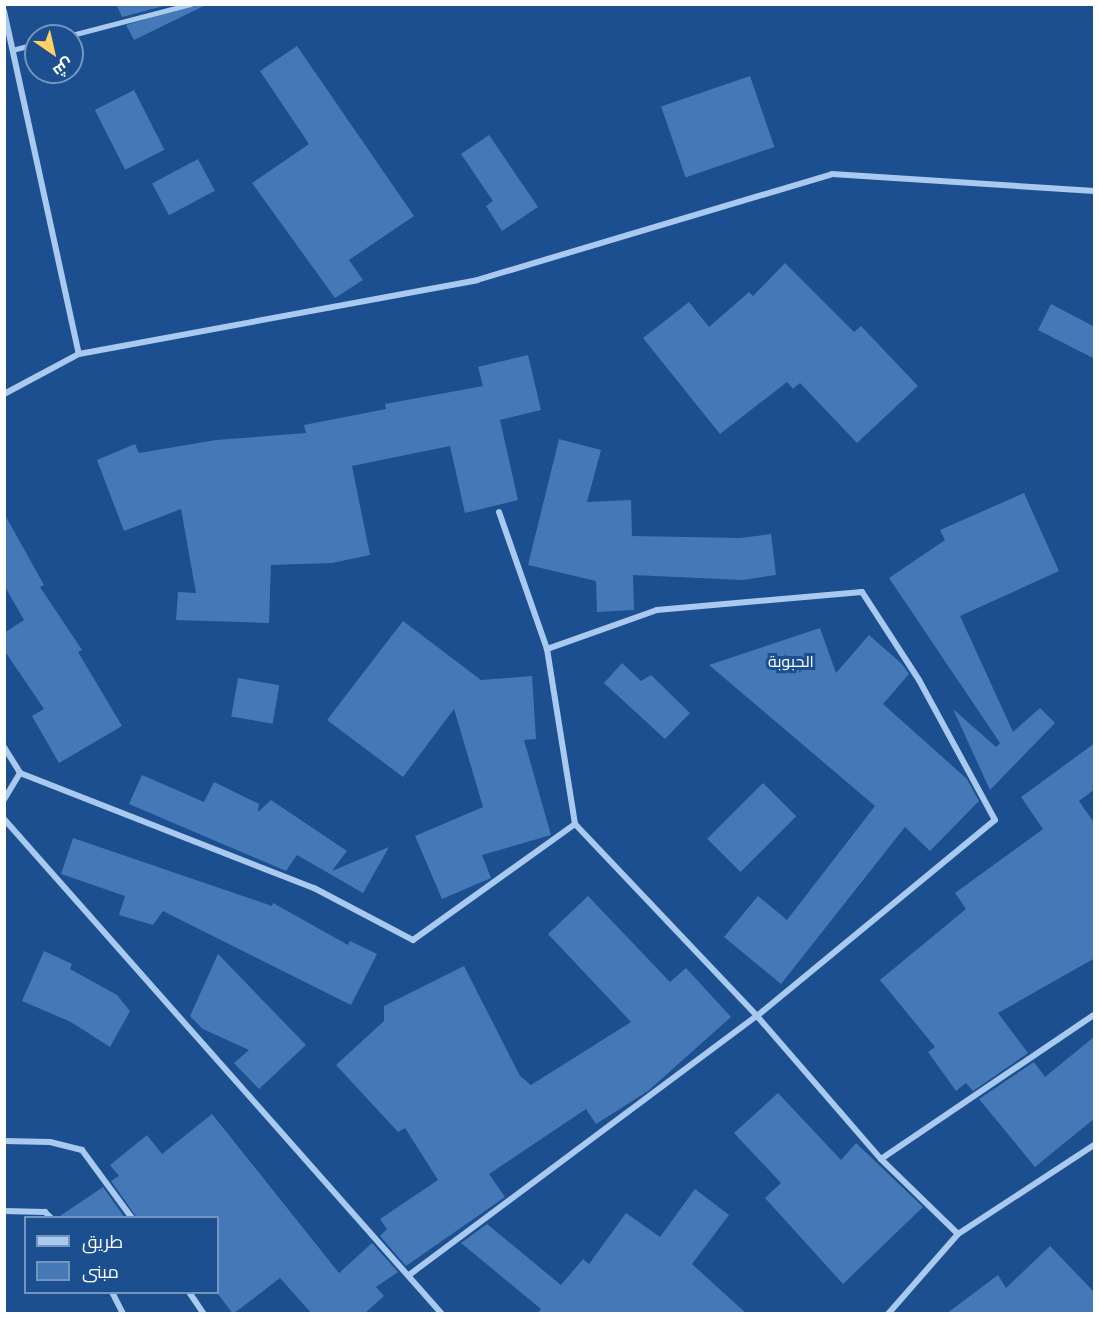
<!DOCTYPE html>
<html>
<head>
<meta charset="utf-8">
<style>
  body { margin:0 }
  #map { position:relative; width:1099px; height:1318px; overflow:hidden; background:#1b4f8f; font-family:"Public Sans",Cairo,sans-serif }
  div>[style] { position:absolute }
  .building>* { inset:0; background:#4478b7; transform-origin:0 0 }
  .service>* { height:4.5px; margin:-2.25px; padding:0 2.25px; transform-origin:2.25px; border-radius:2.25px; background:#a9c9ee }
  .minor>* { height:6px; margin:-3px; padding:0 3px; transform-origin:3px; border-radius:3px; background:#a9c9ee }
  span { translate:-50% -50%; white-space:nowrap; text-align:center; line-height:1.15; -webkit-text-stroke:6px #1b4f8f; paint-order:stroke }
  .neighbourhood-label { font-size:16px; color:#fff }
  .frame { position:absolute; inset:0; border:6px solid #fff; pointer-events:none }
  .legend { position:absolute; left:24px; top:1216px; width:195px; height:78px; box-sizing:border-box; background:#1b4f8f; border:2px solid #7695bc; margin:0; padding:8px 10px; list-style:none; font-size:18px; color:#fff }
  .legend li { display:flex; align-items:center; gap:12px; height:30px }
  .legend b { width:30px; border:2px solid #7695bc }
  .north { position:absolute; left:24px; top:24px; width:60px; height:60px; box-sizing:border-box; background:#1b4f8f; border:2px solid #7695bc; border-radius:50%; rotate:146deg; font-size:16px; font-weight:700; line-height:24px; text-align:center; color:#fff }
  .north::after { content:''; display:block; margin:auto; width:21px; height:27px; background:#ffd166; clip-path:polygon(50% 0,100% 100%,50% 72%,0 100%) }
</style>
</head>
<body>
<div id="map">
  <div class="building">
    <div style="clip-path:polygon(116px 4px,171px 4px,122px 17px)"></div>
    <div style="clip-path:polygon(195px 4px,208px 4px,134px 40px,126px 25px)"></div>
    <div style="clip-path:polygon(297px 46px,414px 216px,349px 260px,363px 280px,335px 298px,252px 183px,309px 144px,260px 71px)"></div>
    <div style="left:750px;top:76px;width:75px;height:94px;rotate:71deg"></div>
    <div style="left:134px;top:90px;width:67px;height:44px;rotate:63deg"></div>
    <div style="clip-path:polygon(489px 135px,538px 207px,502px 231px,486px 206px,493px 201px,461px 154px)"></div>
    <div style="left:198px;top:159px;width:36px;height:52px;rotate:62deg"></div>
    <div style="clip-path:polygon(785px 263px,854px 332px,861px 326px,918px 386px,857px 443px,800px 383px,793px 389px,787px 382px,720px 434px,643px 338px,689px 302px,709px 327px,749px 292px,753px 296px)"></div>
    <div style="clip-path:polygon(1051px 304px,1095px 327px,1095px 359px,1038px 330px)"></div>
    <div style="clip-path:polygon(528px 355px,541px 410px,500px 420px,518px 500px,465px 513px,450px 446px,352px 466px,370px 555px,332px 563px,271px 565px,269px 623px,176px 620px,178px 592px,196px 593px,181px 509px,124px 531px,97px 460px,135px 444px,139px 453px,216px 440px,306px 433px,304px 425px,386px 409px,385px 404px,483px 386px,478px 367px)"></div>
    <div style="clip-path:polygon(559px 439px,601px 450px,587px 502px,631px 500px,632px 536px,740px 538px,771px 534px,776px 575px,743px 580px,633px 575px,634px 610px,597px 612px,596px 581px,528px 565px)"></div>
    <div style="clip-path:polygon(1024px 493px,1059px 571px,960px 616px,1013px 732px,1040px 708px,1055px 723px,990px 790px,953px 709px,996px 747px,1000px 743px,889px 578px,945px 540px,940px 530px)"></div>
    <div style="clip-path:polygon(4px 513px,44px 585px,40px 587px,82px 650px,78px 652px,122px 726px,59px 763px,32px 716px,44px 709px,4px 650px,4px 633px,24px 620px,4px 585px)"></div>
    <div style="clip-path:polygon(403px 621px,481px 680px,532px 676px,536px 739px,524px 740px,551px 835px,482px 855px,491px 878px,442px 899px,415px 836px,483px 807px,454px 709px,403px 777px,327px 720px)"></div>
    <div style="clip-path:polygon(820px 628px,836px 673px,869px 635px,902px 664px,909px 674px,883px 704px,967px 779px,979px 801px,930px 851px,905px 827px,781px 984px,724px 937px,758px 896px,787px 920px,875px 806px,709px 665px)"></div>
    <div style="clip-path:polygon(622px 663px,641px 681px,651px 675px,690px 713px,665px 739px,604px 683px)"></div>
    <div style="left:238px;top:678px;width:42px;height:39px;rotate:10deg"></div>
    <div style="clip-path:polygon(1095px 743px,1095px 789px,1079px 801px,1095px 824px,1095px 958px,998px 1013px,1028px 1053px,973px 1091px,966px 1083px,956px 1091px,928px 1052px,935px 1047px,880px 980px,966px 909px,955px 893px,1043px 829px,1021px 797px)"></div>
    <div style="clip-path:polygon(142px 775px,204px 802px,214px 782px,259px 804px,258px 812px,271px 800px,347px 851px,332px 871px,389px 847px,363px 893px,297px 855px,286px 871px,129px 804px)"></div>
    <div style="left:763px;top:783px;width:47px;height:79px;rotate:45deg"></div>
    <div style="clip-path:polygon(73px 838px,272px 906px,273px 903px,348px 945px,350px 941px,377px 954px,351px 1005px,163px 911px,153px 925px,119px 915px,125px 896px,61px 874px)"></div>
    <div style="clip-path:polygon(588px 896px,670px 982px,686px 968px,731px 1017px,648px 1091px,596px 1124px,586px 1109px,489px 1174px,505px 1197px,406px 1266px,380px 1236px,387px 1229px,380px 1219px,438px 1180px,405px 1128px,398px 1132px,336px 1065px,384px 1021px,384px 1006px,464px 966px,520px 1076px,531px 1085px,631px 1022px,548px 934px)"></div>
    <div style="clip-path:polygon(44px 951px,72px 964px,70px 969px,117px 995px,130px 1011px,110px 1047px,71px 1022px,22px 1001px)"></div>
    <div style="clip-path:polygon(218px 954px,306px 1045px,259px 1089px,234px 1063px,249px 1050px,203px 1029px,190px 1016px)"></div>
    <div style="clip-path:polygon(1095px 1036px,1095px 1118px,1035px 1167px,979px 1099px,1034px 1062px,1045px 1077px)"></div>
    <div style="clip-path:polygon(778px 1093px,841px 1160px,856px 1143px,923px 1207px,843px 1284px,765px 1198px,781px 1183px,734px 1133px)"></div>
    <div style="clip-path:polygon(212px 1114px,339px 1273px,372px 1243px,398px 1272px,376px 1287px,384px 1296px,364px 1314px,312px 1314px,280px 1278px,233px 1314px,218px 1294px,218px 1218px,137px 1218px,111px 1181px,119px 1176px,110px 1165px,147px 1135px,162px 1154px)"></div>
    <div style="clip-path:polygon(103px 1187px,125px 1218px,57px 1218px)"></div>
    <div style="clip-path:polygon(695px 1189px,729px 1215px,692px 1264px,747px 1314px,537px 1314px,541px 1309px,461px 1243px,487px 1224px,561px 1285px,583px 1259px,589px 1264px,626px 1213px,660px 1237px)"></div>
    <div style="clip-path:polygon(1050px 1246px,1095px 1293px,1095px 1314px,946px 1314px,998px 1275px,1006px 1288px)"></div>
  </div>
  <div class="service">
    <div style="left:68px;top:36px;width:127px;rotate:-14.6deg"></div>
    <div style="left:16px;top:49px;width:21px;rotate:-14deg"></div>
  </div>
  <div class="minor">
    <div style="left:4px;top:11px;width:351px;rotate:77.7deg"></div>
    <div style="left:4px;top:394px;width:85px;rotate:-28.1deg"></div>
    <div style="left:79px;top:354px;width:405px;rotate:-10.5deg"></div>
    <div style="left:477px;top:280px;width:370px;rotate:-16.6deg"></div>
    <div style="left:832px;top:174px;width:263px;rotate:3.7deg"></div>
    <div style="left:499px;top:512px;width:145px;rotate:70.7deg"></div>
    <div style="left:547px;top:649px;width:177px;rotate:80.9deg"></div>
    <div style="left:4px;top:747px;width:31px;rotate:58deg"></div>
    <div style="left:20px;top:773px;width:31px;rotate:121deg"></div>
    <div style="left:20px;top:773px;width:316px;rotate:21.4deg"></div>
    <div style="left:314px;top:888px;width:112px;rotate:27.7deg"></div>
    <div style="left:413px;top:940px;width:199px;rotate:-35.6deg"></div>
    <div style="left:575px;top:824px;width:265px;rotate:46.5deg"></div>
    <div style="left:757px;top:1016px;width:189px;rotate:49.1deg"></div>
    <div style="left:4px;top:819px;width:661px;rotate:48.5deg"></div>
    <div style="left:4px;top:1141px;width:46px;rotate:1.2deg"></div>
    <div style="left:50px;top:1142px;width:33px;rotate:14deg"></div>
    <div style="left:82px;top:1150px;width:84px;rotate:53.7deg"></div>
    <div style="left:4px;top:1211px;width:41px;rotate:1.4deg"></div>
    <div style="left:45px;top:1212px;width:8px;rotate:45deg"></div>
    <div style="left:958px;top:1234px;width:107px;rotate:-135.8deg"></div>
    <div style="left:881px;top:1159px;width:257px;rotate:-34.1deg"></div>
    <div style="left:409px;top:1275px;width:434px;rotate:-36.7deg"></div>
    <div style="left:757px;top:1016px;width:308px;rotate:-39.5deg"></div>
    <div style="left:995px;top:820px;width:159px;rotate:-118.5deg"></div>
    <div style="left:919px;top:680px;width:105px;rotate:-122.9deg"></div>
    <div style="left:862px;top:592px;width:206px;rotate:175deg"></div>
    <div style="left:657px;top:610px;width:117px;rotate:160.5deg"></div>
    <div style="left:112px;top:1292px;width:25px;rotate:63deg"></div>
    <div style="left:189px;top:1292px;width:27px;rotate:56deg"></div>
    <div style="left:888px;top:1314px;width:106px;rotate:-48.8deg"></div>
    <div style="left:958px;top:1234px;width:163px;rotate:-33.2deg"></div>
  </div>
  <div class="neighbourhood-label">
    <span style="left:791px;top:662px">الحبوبة</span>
  </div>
  <div class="frame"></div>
  <ul class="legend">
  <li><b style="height:8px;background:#a9c9ee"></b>طريق</li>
  <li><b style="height:16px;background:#4478b7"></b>مبنى</li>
  </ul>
  <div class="north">ش</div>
</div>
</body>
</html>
